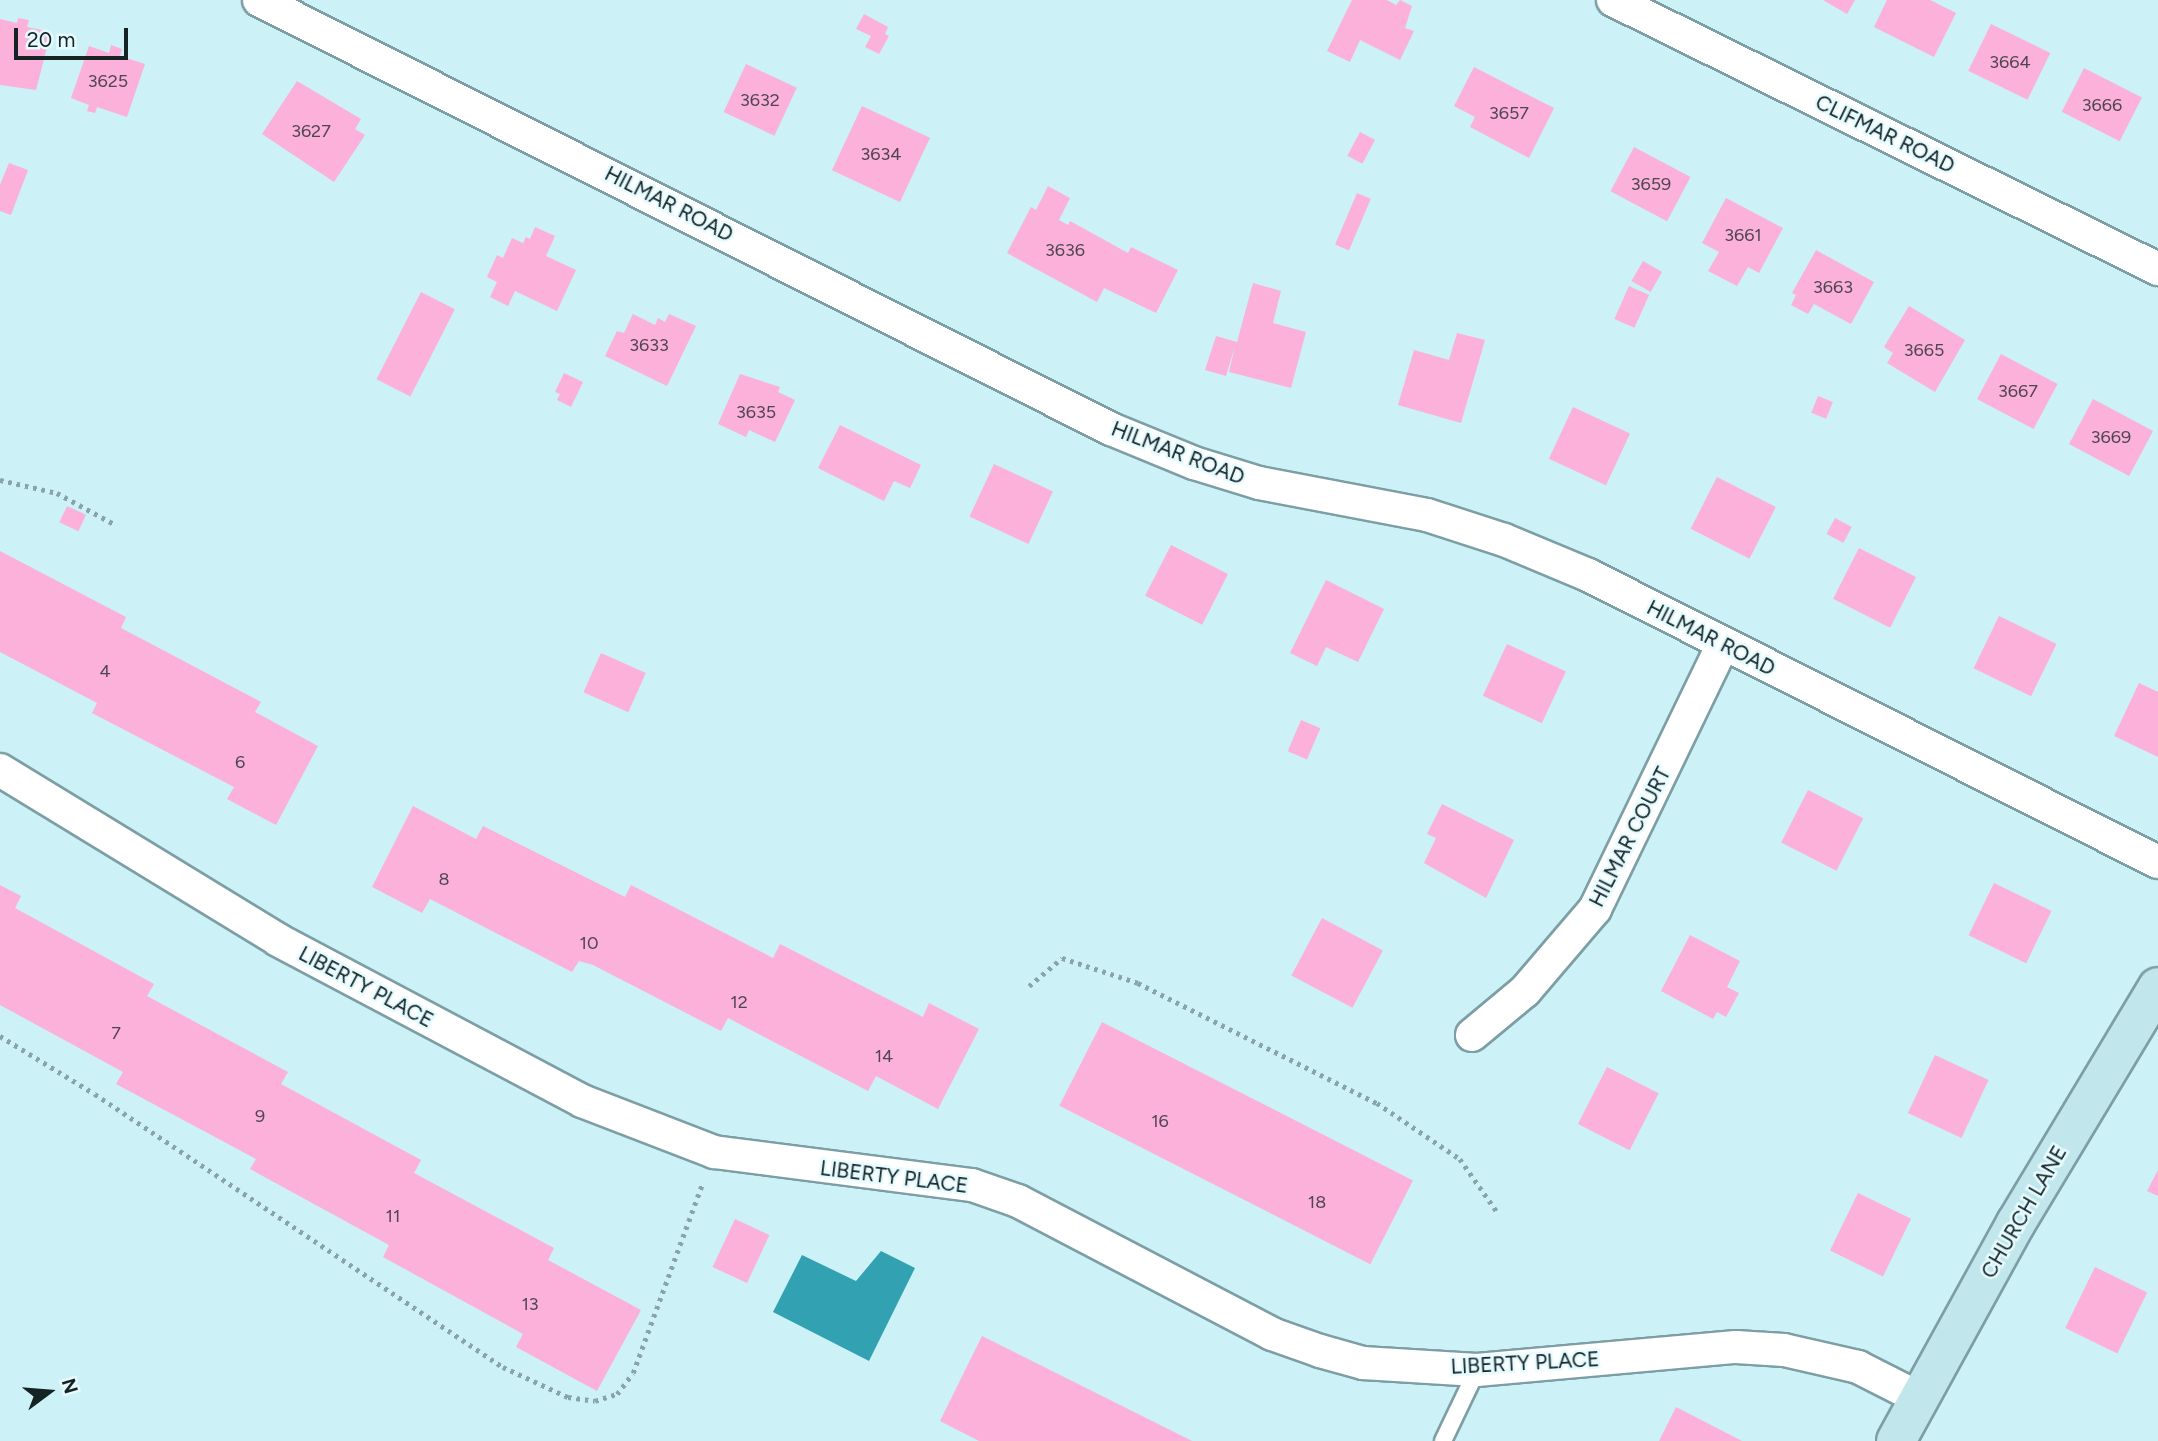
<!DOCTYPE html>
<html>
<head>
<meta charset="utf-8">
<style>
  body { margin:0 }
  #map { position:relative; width:2158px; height:1441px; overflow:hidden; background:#ccf1f7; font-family:Figtree,sans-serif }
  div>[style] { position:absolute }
  .water>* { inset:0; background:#32a1b1 }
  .building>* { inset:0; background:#fbb1d9; transform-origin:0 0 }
  .path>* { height:4.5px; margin-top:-2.25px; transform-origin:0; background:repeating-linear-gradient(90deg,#88a4a9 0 3.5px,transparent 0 8.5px) }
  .roads { filter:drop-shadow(2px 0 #7c9ea4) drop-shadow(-2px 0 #7c9ea4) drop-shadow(0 2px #7c9ea4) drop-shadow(0 -2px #7c9ea4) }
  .lane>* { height:16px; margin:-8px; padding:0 8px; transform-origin:8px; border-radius:8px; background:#fff }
  .street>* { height:32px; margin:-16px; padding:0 16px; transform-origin:16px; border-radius:16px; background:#fff }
  .secondary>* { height:38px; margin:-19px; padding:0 19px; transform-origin:19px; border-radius:19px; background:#c1e6ec }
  span { translate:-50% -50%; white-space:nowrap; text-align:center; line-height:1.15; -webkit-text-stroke:5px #e5fbff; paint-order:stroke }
  .number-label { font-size:18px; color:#4f4652 }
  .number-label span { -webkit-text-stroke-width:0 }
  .street-label { font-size:21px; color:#162325 }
  .north { position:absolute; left:14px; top:1357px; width:70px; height:70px; -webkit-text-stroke:5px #e5fbff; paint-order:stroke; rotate:74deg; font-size:19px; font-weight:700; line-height:28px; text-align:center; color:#162325 }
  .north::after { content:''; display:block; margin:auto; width:24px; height:32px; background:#162325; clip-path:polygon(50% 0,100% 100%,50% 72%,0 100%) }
  .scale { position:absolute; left:14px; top:28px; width:114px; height:32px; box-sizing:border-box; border:4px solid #162325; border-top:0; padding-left:9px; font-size:21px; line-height:24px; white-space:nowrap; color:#162325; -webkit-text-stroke:5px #e5fbff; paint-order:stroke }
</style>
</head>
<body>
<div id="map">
  <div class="water">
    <div style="clip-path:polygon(881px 1251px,915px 1268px,869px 1361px,773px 1312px,802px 1255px,856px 1281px)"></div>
  </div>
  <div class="building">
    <div style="clip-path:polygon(1352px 0,1387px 0,1396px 5px,1400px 0,1412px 6px,1405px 28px,1414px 31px,1400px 60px,1360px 40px,1350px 62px,1327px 51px)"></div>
    <div style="clip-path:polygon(1823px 0,1855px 0,1847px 14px)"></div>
    <div style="clip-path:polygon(1887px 0,1930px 0,1956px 13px,1934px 57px,1874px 27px)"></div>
    <div style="clip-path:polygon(864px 14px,888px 27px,885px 34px,889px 36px,879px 54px,865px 47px,871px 36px,856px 29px)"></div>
    <div style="clip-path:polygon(18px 18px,29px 20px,27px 27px,51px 32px,36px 90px,0 85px,0 19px,17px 23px)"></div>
    <div style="left:1991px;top:24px;width:66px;height:52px;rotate:26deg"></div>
    <div style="clip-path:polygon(111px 45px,122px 49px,120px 56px,145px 64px,127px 117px,97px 107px,95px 113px,87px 111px,89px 105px,71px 98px,89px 46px,109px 53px)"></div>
    <div style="left:746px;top:64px;width:56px;height:53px;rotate:25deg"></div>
    <div style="clip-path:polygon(1474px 67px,1554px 108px,1529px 158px,1470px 127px,1475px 117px,1454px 106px)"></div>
    <div style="left:2084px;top:68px;width:65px;height:49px;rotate:27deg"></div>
    <div style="clip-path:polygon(297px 81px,361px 119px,355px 129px,365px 135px,334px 182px,262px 134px)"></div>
    <div style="left:862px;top:106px;width:75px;height:71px;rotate:25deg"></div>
    <div style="left:1360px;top:132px;width:17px;height:27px;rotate:28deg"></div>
    <div style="left:1634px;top:147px;width:64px;height:50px;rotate:28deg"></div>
    <div style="clip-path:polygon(9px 163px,28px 170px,11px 215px,0 211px,0 185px)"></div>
    <div style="clip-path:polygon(1048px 186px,1070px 198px,1059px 220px,1068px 225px,1070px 221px,1128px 253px,1131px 247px,1178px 270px,1156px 313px,1104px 288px,1097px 302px,1007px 253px,1031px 207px,1036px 210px)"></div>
    <div style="left:1357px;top:193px;width:15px;height:56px;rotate:23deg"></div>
    <div style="clip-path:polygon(1726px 198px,1783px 228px,1759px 273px,1748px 267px,1737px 286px,1708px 271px,1719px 252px,1702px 243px)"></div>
    <div style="clip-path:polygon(535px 227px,555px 236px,546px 256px,576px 270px,557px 311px,515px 291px,508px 306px,490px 297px,497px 282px,487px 277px,497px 255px,503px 258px,512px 238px,523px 243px,526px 237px,530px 239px)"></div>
    <div style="clip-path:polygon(1816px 250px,1874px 282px,1851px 324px,1814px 304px,1808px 314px,1791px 305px,1796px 295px,1792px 293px)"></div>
    <div style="left:1643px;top:261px;width:22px;height:23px;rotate:30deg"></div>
    <div style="clip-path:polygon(1253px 283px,1281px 291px,1273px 323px,1306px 332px,1291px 388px,1229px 372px,1235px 346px,1226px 376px,1205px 370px,1216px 336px,1237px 342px)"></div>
    <div style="left:1629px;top:286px;width:22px;height:36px;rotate:24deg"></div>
    <div style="left:421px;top:292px;width:38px;height:98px;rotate:27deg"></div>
    <div style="clip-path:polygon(1909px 306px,1965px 340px,1935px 392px,1887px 363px,1893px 353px,1884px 347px)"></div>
    <div style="clip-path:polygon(633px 314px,655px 325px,658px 318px,665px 322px,669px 314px,696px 326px,667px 386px,605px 356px,617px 331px,624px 333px)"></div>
    <div style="clip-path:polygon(1457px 333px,1485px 340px,1461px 423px,1398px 405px,1414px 350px,1449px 360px)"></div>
    <div style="left:2001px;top:354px;width:64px;height:51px;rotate:28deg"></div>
    <div style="clip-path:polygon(564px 373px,583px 382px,571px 407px,557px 400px,560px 394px,555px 392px)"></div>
    <div style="clip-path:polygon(740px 374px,780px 387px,778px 392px,795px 400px,775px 442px,749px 430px,746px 437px,718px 424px)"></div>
    <div style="left:1818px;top:396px;width:16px;height:18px;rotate:22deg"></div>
    <div style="left:2093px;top:399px;width:68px;height:51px;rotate:28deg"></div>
    <div style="left:1573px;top:407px;width:63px;height:57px;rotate:25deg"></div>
    <div style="clip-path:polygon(840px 425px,921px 465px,910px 488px,894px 481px,884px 501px,818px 468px)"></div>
    <div style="left:994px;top:464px;width:65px;height:58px;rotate:25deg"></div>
    <div style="left:1717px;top:477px;width:66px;height:58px;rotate:27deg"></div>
    <div style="left:67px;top:506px;width:21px;height:18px;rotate:25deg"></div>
    <div style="left:1835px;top:518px;width:19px;height:18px;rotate:28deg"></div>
    <div style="left:1171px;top:545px;width:64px;height:57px;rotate:27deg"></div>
    <div style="left:1859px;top:548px;width:64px;height:57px;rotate:27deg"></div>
    <div style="clip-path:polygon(0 551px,126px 617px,121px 628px,261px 702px,255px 712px,318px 746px,276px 825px,227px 799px,234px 787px,92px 713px,97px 703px,0 652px)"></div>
    <div style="clip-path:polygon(1326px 580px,1384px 609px,1358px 662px,1326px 647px,1317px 666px,1290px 653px)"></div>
    <div style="left:1999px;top:616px;width:64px;height:58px;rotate:26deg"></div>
    <div style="left:1507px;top:644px;width:65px;height:57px;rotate:25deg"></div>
    <div style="left:601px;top:653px;width:49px;height:43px;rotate:24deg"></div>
    <div style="clip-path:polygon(2139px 683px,2158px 692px,2158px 757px,2114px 736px)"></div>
    <div style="left:1301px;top:720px;width:21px;height:34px;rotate:23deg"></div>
    <div style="left:1808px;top:790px;width:62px;height:59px;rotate:27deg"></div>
    <div style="clip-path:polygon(1442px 804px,1514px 840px,1486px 898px,1424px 863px,1436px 838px,1427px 834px)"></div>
    <div style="clip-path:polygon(413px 806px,476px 839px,483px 826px,625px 897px,631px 885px,773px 958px,780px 944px,923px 1017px,929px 1003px,979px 1029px,938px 1109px,876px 1076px,868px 1091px,728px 1018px,721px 1031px,593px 965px,579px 961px,572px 972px,430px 899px,422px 913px,372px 887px)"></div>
    <div style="left:1994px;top:883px;width:64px;height:58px;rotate:26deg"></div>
    <div style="clip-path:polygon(0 885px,21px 896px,15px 908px,154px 984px,147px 996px,288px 1072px,281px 1084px,421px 1160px,414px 1173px,554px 1248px,548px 1260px,641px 1310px,597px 1391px,516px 1347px,523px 1334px,383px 1257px,389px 1245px,250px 1169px,256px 1159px,116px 1084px,123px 1072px,0 1005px)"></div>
    <div style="left:1322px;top:918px;width:69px;height:65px;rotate:28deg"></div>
    <div style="clip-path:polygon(1690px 935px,1740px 961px,1727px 987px,1739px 993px,1726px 1017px,1717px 1012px,1713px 1019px,1661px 991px)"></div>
    <div style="left:1102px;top:1022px;width:349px;height:94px;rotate:27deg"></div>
    <div style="left:1935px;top:1055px;width:59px;height:64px;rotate:25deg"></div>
    <div style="left:1607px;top:1067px;width:58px;height:64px;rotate:27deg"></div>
    <div style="clip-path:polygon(2158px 1170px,2158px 1196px,2147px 1191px)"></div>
    <div style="left:1858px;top:1193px;width:59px;height:64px;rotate:26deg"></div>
    <div style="left:735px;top:1219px;width:38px;height:53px;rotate:25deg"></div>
    <div style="left:2095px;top:1267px;width:58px;height:68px;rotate:26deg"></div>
    <div style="clip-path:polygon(982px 1336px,1192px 1441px,979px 1441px,940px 1421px)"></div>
    <div style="clip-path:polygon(1676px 1407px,1742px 1441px,1659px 1441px)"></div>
  </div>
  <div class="path">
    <div style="left:0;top:480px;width:58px;rotate:12.8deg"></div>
    <div style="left:57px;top:493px;width:65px;rotate:28.5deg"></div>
    <div style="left:1029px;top:986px;width:43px;rotate:-40.3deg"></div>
    <div style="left:1062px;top:958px;width:80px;rotate:18.2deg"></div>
    <div style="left:1138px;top:983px;width:267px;rotate:26.7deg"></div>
    <div style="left:1377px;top:1103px;width:100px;rotate:34deg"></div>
    <div style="left:1460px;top:1159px;width:66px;rotate:54.9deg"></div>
    <div style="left:0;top:1036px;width:111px;rotate:31.4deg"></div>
    <div style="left:95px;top:1094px;width:491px;rotate:33.8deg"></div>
    <div style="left:503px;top:1367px;width:72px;rotate:24.8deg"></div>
    <div style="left:568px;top:1397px;width:27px;rotate:8deg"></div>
    <div style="left:595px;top:1401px;width:23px;rotate:-18deg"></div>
    <div style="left:617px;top:1394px;width:26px;rotate:-53deg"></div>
    <div style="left:633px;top:1373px;width:201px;rotate:-69.9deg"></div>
  </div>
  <div class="roads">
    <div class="lane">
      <div style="left:1443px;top:1441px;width:79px;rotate:-64.4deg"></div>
    </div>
    <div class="street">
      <div style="left:259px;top:0;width:954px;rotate:26.73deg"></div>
      <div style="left:1111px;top:429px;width:90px;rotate:22.3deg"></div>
      <div style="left:1194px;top:463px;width:68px;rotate:17.1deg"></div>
      <div style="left:1259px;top:483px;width:171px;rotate:10.8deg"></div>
      <div style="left:1427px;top:515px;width:81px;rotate:18deg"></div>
      <div style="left:1504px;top:540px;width:91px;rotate:22.6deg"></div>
      <div style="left:1588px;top:575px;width:638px;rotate:26.73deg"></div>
      <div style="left:1613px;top:0;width:608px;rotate:26.27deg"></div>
      <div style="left:0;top:770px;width:326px;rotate:31.4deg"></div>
      <div style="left:278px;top:940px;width:344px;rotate:27.9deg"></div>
      <div style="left:582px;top:1101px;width:142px;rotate:21.1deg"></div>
      <div style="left:714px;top:1152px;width:260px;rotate:7.3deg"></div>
      <div style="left:972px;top:1185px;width:49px;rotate:19.2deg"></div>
      <div style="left:1018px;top:1201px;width:287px;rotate:27.6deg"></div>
      <div style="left:1272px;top:1334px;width:51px;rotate:19.5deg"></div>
      <div style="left:1320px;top:1351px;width:45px;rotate:15.6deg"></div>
      <div style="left:1363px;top:1363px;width:114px;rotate:3.5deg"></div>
      <div style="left:1477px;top:1370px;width:260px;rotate:-5.1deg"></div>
      <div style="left:1736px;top:1347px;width:48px;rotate:3.6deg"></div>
      <div style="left:1784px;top:1350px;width:76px;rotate:12.9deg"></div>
      <div style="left:1858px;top:1367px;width:68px;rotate:26.9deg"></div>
      <div style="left:1472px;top:1035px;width:69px;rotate:-39.7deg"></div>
      <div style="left:1525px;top:991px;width:108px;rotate:-49.5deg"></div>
      <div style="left:1595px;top:909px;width:294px;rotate:-64.2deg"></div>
    </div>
    <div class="secondary">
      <div style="left:1896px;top:1441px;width:249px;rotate:-61.2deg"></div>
      <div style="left:2016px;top:1223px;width:275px;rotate:-59deg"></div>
    </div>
  </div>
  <div class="number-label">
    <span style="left:2010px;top:62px">3664</span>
    <span style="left:108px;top:81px">3625</span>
    <span style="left:760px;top:100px">3632</span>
    <span style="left:2102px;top:105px">3666</span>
    <span style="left:1509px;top:113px">3657</span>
    <span style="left:311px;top:131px">3627</span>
    <span style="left:881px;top:154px">3634</span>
    <span style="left:1651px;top:184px">3659</span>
    <span style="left:1743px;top:235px">3661</span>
    <span style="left:1065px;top:250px">3636</span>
    <span style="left:1833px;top:287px">3663</span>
    <span style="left:649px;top:345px">3633</span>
    <span style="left:1924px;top:350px">3665</span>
    <span style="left:2018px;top:391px">3667</span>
    <span style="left:756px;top:412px">3635</span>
    <span style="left:2111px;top:437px">3669</span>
    <span style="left:105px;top:671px">4</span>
    <span style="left:240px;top:762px">6</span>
    <span style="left:444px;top:879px">8</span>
    <span style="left:589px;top:943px">10</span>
    <span style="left:739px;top:1002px">12</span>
    <span style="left:116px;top:1033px">7</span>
    <span style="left:884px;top:1056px">14</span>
    <span style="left:260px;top:1116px">9</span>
    <span style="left:1160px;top:1121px">16</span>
    <span style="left:1317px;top:1202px">18</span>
    <span style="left:393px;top:1216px">11</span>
    <span style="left:530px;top:1304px">13</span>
  </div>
  <div class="street-label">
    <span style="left:1885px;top:134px;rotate:26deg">CLIFMAR ROAD</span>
    <span style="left:669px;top:204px;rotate:27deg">HILMAR ROAD</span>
    <span style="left:1178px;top:453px;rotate:21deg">HILMAR ROAD</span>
    <span style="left:1711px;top:638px;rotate:27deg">HILMAR ROAD</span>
    <span style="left:1630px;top:837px;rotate:-63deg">HILMAR COURT</span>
    <span style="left:366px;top:987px;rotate:28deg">LIBERTY PLACE</span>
    <span style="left:894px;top:1177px;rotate:7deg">LIBERTY PLACE</span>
    <span style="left:2024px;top:1212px;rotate:-60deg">CHURCH LANE</span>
    <span style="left:1525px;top:1363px;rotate:-3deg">LIBERTY PLACE</span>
  </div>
  <div class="north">N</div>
  <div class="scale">20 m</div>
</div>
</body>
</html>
